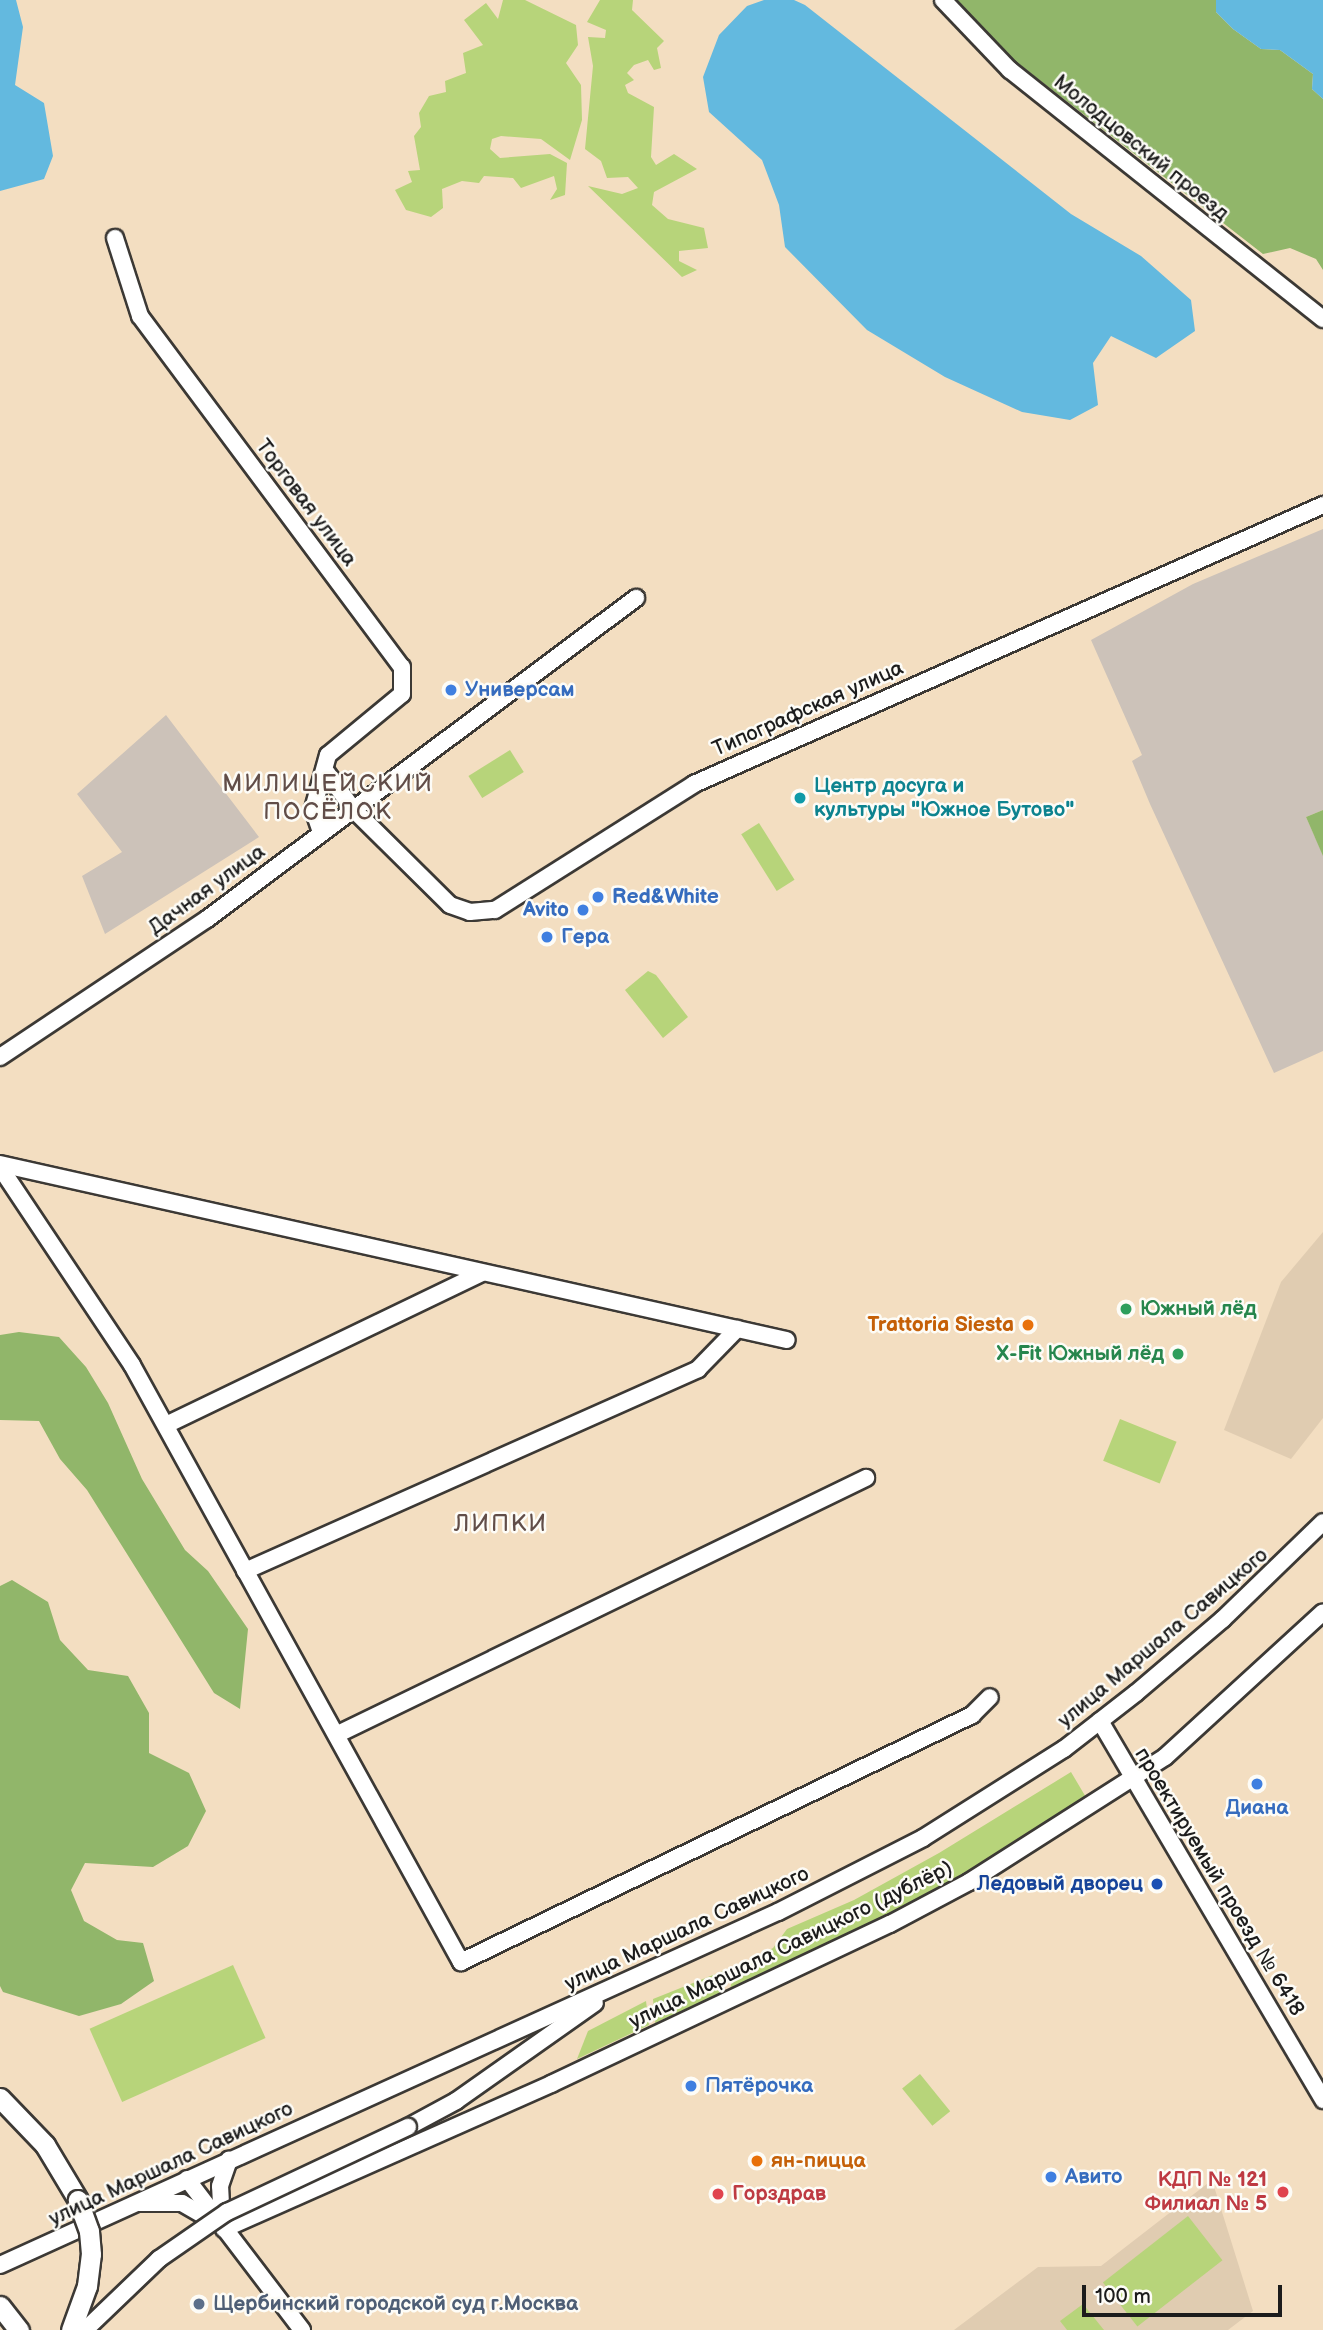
<!DOCTYPE html>
<html>
<head>
<meta charset="utf-8">
<style>
  body { margin:0 }
  #map { position:relative; width:1323px; height:2330px; overflow:hidden; background:#f3dec1; font-family:"Balsamiq Sans",sans-serif }
  div>[style] { position:absolute }
  .built>* { inset:0; background:#e0ccb1 }
  .industrial>* { inset:0; background:#ccc2b9 }
  .green>* { inset:0; background:#b7d47a; transform-origin:0 0 }
  .forest>* { inset:0; background:#91b66a }
  .water>* { inset:0; background:#63b9df }
  .roads { filter:drop-shadow(2px 0 #3c3935) drop-shadow(-2px 0 #3c3935) drop-shadow(0 2px #3c3935) drop-shadow(0 -2px #3c3935) }
  .minor>* { height:16px; margin:-8px; padding:0 8px; transform-origin:8px; border-radius:8px; background:#fff }
  .major>* { height:19px; margin:-9.5px; padding:0 9.5px; transform-origin:9.5px; border-radius:9.5px; background:#fff }
  .bridges { filter:drop-shadow(2px 0 #3c3935) drop-shadow(-2px 0 #3c3935) drop-shadow(0 2px #3c3935) drop-shadow(0 -2px #3c3935) }
  .minor-bridge>* { height:16px; margin:-8px; padding:0 8px; transform-origin:8px; border-radius:8px; background:#fff }
  .major-bridge>* { height:19px; margin:-9.5px; padding:0 9.5px; transform-origin:9.5px; border-radius:9.5px; background:#fff }
  .dots>* { width:19px; height:19px; translate:-50% -50%; box-sizing:border-box; border:4px solid #fdfcf7; border-radius:50% }
  span { translate:-50% -50%; white-space:nowrap; text-align:center; line-height:1.15; -webkit-text-stroke:5px #fdfcf7; paint-order:stroke }
  .street-label { font-size:21px; color:#1c1c1c }
  .shop-label { font-size:21px; color:#366cbe; font-weight:700 }
  .left { translate:0 -50%; text-align:left }
  .right { translate:-100% -50%; text-align:right }
  .culture-label { font-size:21px; color:#0d838f; font-weight:700 }
  .leisure-label { font-size:21px; color:#27864d; font-weight:700 }
  .food-label { font-size:21px; color:#c56008; font-weight:700 }
  .transit-label { font-size:21px; color:#164399; font-weight:700 }
  .health-label { font-size:21px; color:#be3a42; font-weight:700 }
  .service-label { font-size:21px; color:#4e5e75; font-weight:700 }
  .quarter-label { font-size:24px; color:#614d48; letter-spacing:2px }
  .scale { position:absolute; left:1082px; top:2285px; width:200px; height:32px; box-sizing:border-box; border:4px solid #1c1c1c; border-top:0; padding-left:9px; font-size:21px; line-height:24px; white-space:nowrap; color:#1c1c1c; -webkit-text-stroke:5px #fdfcf7; paint-order:stroke }
</style>
</head>
<body>
<div id="map">
  <div class="built">
    <div style="clip-path:polygon(1323px 1232px,1323px 1418px,1291px 1459px,1224px 1430px,1281px 1282px)"></div>
    <div style="clip-path:polygon(1212px 2180px,1253px 2311px,1228px 2330px,954px 2330px,1038px 2267px,1101px 2266px)"></div>
  </div>
  <div class="industrial">
    <div style="clip-path:polygon(1323px 529px,1323px 810px,1306px 817px,1323px 855px,1323px 1051px,1274px 1073px,1150px 804px,1132px 761px,1142px 755px,1091px 640px,1193px 584px)"></div>
    <div style="clip-path:polygon(166px 715px,259px 837px,105px 934px,82px 876px,122px 852px,77px 794px)"></div>
  </div>
  <div class="green">
    <div style="clip-path:polygon(503px 0,525px 0,576px 25px,578px 45px,566px 63px,581px 85px,582px 120px,570px 160px,541px 139px,501px 136px,492px 139px,490px 149px,500px 158px,550px 154px,567px 163px,565px 195px,550px 200px,557px 189px,554px 176px,521px 188px,513px 178px,484px 176px,479px 183px,462px 181px,442px 189px,443px 208px,431px 217px,406px 210px,395px 190px,412px 182px,408px 171px,420px 170px,414px 136px,421px 127px,419px 113px,429px 96px,446px 92px,445px 81px,466px 73px,463px 53px,483px 45px,464px 20px,486px 3px,498px 19px)"></div>
    <div style="clip-path:polygon(600px 0,633px 0,632px 10px,664px 41px,657px 48px,661px 68px,654px 70px,648px 60px,634px 65px,627px 73px,634px 80px,625px 85px,628px 93px,654px 107px,651px 157px,656px 165px,674px 154px,697px 169px,654px 192px,652px 205px,668px 219px,704px 228px,708px 248px,679px 251px,679px 261px,697px 270px,682px 277px,588px 186px,622px 194px,638px 188px,628px 177px,607px 178px,601px 161px,585px 149px,593px 66px,588px 37px,605px 38px,606px 30px,587px 22px)"></div>
    <div style="left:510px;top:750px;width:26px;height:49px;rotate:58deg"></div>
    <div style="left:759px;top:823px;width:67px;height:21px;rotate:58deg"></div>
    <div style="clip-path:polygon(648px 971px,656px 975px,688px 1017px,663px 1038px,625px 990px)"></div>
    <div style="left:1120px;top:1419px;width:61px;height:45px;rotate:22deg"></div>
    <div style="clip-path:polygon(1071px 1772px,1087px 1799px,1026px 1839px,866px 1927px,730px 1989px,735px 1968px,773px 1948px,787px 1929px,854px 1900px,939px 1853px)"></div>
    <div style="left:233px;top:1965px;width:80px;height:157px;rotate:66deg"></div>
    <div style="clip-path:polygon(728px 1969px,719px 1994px,655px 2023px,653px 1999px)"></div>
    <div style="clip-path:polygon(646px 2001px,649px 2025px,577px 2059px,588px 2031px)"></div>
    <div style="left:920px;top:2074px;width:48px;height:23px;rotate:51deg"></div>
    <div style="left:1188px;top:2216px;width:56px;height:108px;rotate:52deg"></div>
    <div style="clip-path:polygon(1083px 2304px,1104px 2330px,1067px 2330px,1060px 2321px)"></div>
  </div>
  <div class="forest">
    <div style="clip-path:polygon(957px 0,1216px 0,1216px 12px,1233px 29px,1261px 49px,1280px 50px,1313px 74px,1312px 89px,1323px 99px,1323px 270px,1316px 259px,1290px 248px,1263px 254px,1015px 61px)"></div>
    <div style="clip-path:polygon(1323px 810px,1323px 856px,1306px 817px)"></div>
    <div style="clip-path:polygon(19px 1332px,59px 1337px,86px 1367px,108px 1403px,142px 1479px,185px 1550px,208px 1571px,248px 1629px,240px 1709px,214px 1693px,87px 1490px,60px 1459px,39px 1421px,0 1420px,0 1335px)"></div>
    <div style="clip-path:polygon(12px 1580px,48px 1602px,60px 1640px,88px 1670px,128px 1676px,149px 1713px,149px 1753px,189px 1773px,206px 1811px,188px 1846px,153px 1867px,85px 1863px,71px 1890px,84px 1921px,117px 1940px,143px 1943px,154px 1981px,121px 2004px,79px 2016px,3px 1992px,0 1986px,0 1586px)"></div>
  </div>
  <div class="water">
    <div style="clip-path:polygon(0 0,16px 0,23px 27px,15px 85px,44px 103px,53px 156px,44px 179px,0 191px)"></div>
    <div style="clip-path:polygon(764px 0,794px 0,805px 5px,1071px 214px,1141px 256px,1191px 300px,1195px 331px,1156px 358px,1111px 336px,1093px 363px,1098px 405px,1070px 420px,1022px 412px,945px 377px,867px 330px,785px 247px,779px 205px,762px 160px,709px 112px,703px 77px,719px 35px,747px 6px)"></div>
    <div style="clip-path:polygon(1216px 0,1323px 0,1323px 99px,1312px 89px,1313px 74px,1280px 50px,1261px 49px,1233px 29px,1216px 12px)"></div>
  </div>
  <div class="roads">
    <div class="minor">
      <div style="left:943px;top:0;width:97px;rotate:46.3deg"></div>
      <div style="left:1010px;top:70px;width:400px;rotate:38.5deg"></div>
      <div style="left:115px;top:238px;width:82px;rotate:72.2deg"></div>
      <div style="left:140px;top:316px;width:438px;rotate:53.3deg"></div>
      <div style="left:402px;top:667px;width:27px;rotate:90deg"></div>
      <div style="left:402px;top:694px;width:96px;rotate:140.5deg"></div>
      <div style="left:328px;top:755px;width:56px;rotate:105.5deg"></div>
      <div style="left:313px;top:809px;width:24px;rotate:71deg"></div>
      <div style="left:327px;top:773px;width:44px;rotate:54.2deg"></div>
      <div style="left:353px;top:809px;width:136px;rotate:44.7deg"></div>
      <div style="left:450px;top:905px;width:21px;rotate:19deg"></div>
      <div style="left:470px;top:912px;width:25px;rotate:-5deg"></div>
      <div style="left:495px;top:910px;width:236px;rotate:-32.3deg"></div>
      <div style="left:694px;top:784px;width:688px;rotate:-23.92deg"></div>
      <div style="left:0;top:1057px;width:249px;rotate:-33.7deg"></div>
      <div style="left:207px;top:919px;width:536px;rotate:-36.81deg"></div>
      <div style="left:0;top:1164px;width:806px;rotate:12.61deg"></div>
      <div style="left:0;top:1167px;width:238px;rotate:56.3deg"></div>
      <div style="left:132px;top:1365px;width:682px;rotate:61.14deg"></div>
      <div style="left:461px;top:1962px;width:568px;rotate:-25.8deg"></div>
      <div style="left:972px;top:1715px;width:25px;rotate:-45deg"></div>
      <div style="left:166px;top:1425px;width:351px;rotate:-25.7deg"></div>
      <div style="left:245px;top:1571px;width:496px;rotate:-24deg"></div>
      <div style="left:698px;top:1369px;width:56px;rotate:-45.7deg"></div>
      <div style="left:1100px;top:1721px;width:440px;rotate:59.5deg"></div>
      <div style="left:338px;top:1734px;width:587px;rotate:-25.87deg"></div>
      <div style="left:408px;top:2127px;width:55px;rotate:-28.4deg"></div>
      <div style="left:456px;top:2101px;width:170px;rotate:-35.2deg"></div>
      <div style="left:187px;top:2179px;width:190px;rotate:52.7deg"></div>
      <div style="left:139px;top:2203px;width:43px"></div>
      <div style="left:182px;top:2203px;width:32px;rotate:30deg"></div>
      <div style="left:222px;top:2223px;width:37px;rotate:-93deg"></div>
      <div style="left:220px;top:2186px;width:28px;rotate:-71deg"></div>
      <div style="left:224px;top:2229px;width:358px;rotate:-23.9deg"></div>
      <div style="left:551px;top:2084px;width:375px;rotate:-25.3deg"></div>
      <div style="left:890px;top:1924px;width:89px;rotate:-28deg"></div>
      <div style="left:969px;top:1882px;width:232px;rotate:-32.5deg"></div>
      <div style="left:1165px;top:1757px;width:214px;rotate:-42.5deg"></div>
      <div style="left:0;top:2265px;width:854px;rotate:-24.41deg"></div>
      <div style="left:778px;top:1912px;width:163px;rotate:-27deg"></div>
      <div style="left:923px;top:1838px;width:167px;rotate:-32.3deg"></div>
      <div style="left:1064px;top:1749px;width:91px;rotate:-37.9deg"></div>
      <div style="left:1136px;top:1693px;width:114px;rotate:-40.4deg"></div>
      <div style="left:1223px;top:1619px;width:139px;rotate:-44.1deg"></div>
    </div>
    <div class="major">
      <div style="left:0;top:2098px;width:65px;rotate:46.2deg"></div>
      <div style="left:45px;top:2145px;width:64px;rotate:59deg"></div>
      <div style="left:0;top:2306px;width:31px;rotate:52deg"></div>
    </div>
  </div>
  <div class="bridges">
    <div class="minor-bridge">
      <div style="left:85px;top:2330px;width:103px;rotate:-43.8deg"></div>
      <div style="left:159px;top:2259px;width:83px;rotate:-34.7deg"></div>
      <div style="left:227px;top:2212px;width:200px;rotate:-25.2deg"></div>
    </div>
    <div class="major-bridge">
      <div style="left:71px;top:2330px;width:47px;rotate:-70deg"></div>
      <div style="left:87px;top:2286px;width:32px;rotate:-83deg"></div>
      <div style="left:91px;top:2254px;width:23px;rotate:-95deg"></div>
      <div style="left:89px;top:2231px;width:33px;rotate:-110deg"></div>
    </div>
  </div>
  <div class="dots">
    <div style="left:451px;top:690px;background:#3f7fe0"></div>
    <div style="left:800px;top:798px;background:#0f9aa8"></div>
    <div style="left:598px;top:897px;background:#3f7fe0"></div>
    <div style="left:583px;top:910px;background:#3f7fe0"></div>
    <div style="left:547px;top:937px;background:#3f7fe0"></div>
    <div style="left:1126px;top:1309px;background:#2e9e5b"></div>
    <div style="left:1028px;top:1325px;background:#e8710a"></div>
    <div style="left:1178px;top:1354px;background:#2e9e5b"></div>
    <div style="left:1257px;top:1784px;background:#3f7fe0"></div>
    <div style="left:1157px;top:1884px;background:#1a4fb4"></div>
    <div style="left:691px;top:2086px;background:#3f7fe0"></div>
    <div style="left:757px;top:2161px;background:#e8710a"></div>
    <div style="left:1051px;top:2177px;background:#3f7fe0"></div>
    <div style="left:1283px;top:2192px;background:#e0444e"></div>
    <div style="left:718px;top:2194px;background:#e0444e"></div>
    <div style="left:199px;top:2304px;background:#5c6f8a"></div>
  </div>
  <div class="street-label">
    <span style="left:1141px;top:148px;rotate:39deg">Молодцовский проезд</span>
    <span style="left:306px;top:503px;rotate:53deg">Торговая улица</span>
    <span style="left:808px;top:709px;rotate:-24deg">Типографская улица</span>
    <span style="left:207px;top:890px;rotate:-36deg">Дачная улица</span>
    <span style="left:1163px;top:1638px;rotate:-40deg">улица Маршала Савицкого</span>
    <span style="left:1219px;top:1882px;rotate:59deg">проектируемый проезд № 6418</span>
    <span style="left:687px;top:1929px;rotate:-25deg">улица Маршала Савицкого</span>
    <span style="left:791px;top:1945px;rotate:-26deg">улица Маршала Савицкого (дублёр)</span>
    <span style="left:171px;top:2164px;rotate:-25deg">улица Маршала Савицкого</span>
  </div>
  <div class="shop-label">
    <span class="left" style="left:465px;top:690px">Универсам</span>
    <span class="left" style="left:612px;top:897px">Red&amp;White</span>
    <span class="right" style="left:569px;top:910px">Avito</span>
    <span class="left" style="left:561px;top:937px">Гера</span>
    <span style="left:1257px;top:1808px">Диана</span>
    <span class="left" style="left:705px;top:2086px">Пятёрочка</span>
    <span class="left" style="left:1065px;top:2177px">Авито</span>
  </div>
  <div class="culture-label">
    <span class="left" style="left:814px;top:798px">Центр досуга и<br>культуры "Южное Бутово"</span>
  </div>
  <div class="leisure-label">
    <span class="left" style="left:1140px;top:1309px">Южный лёд</span>
    <span class="right" style="left:1164px;top:1354px">X-Fit Южный лёд</span>
  </div>
  <div class="food-label">
    <span class="right" style="left:1014px;top:1325px">Trattoria Siesta</span>
    <span class="left" style="left:771px;top:2161px">ян-пицца</span>
  </div>
  <div class="transit-label">
    <span class="right" style="left:1143px;top:1884px">Ледовый дворец</span>
  </div>
  <div class="health-label">
    <span class="right" style="left:1267px;top:2192px">КДП № 121<br>Филиал № 5</span>
    <span class="left" style="left:732px;top:2194px">Горздрав</span>
  </div>
  <div class="service-label">
    <span class="left" style="left:213px;top:2304px">Щербинский городской суд г.Москва</span>
  </div>
  <div class="quarter-label">
    <span style="left:328px;top:798px">МИЛИЦЕЙСКИЙ<br>ПОСЁЛОК</span>
    <span style="left:501px;top:1524px">ЛИПКИ</span>
  </div>
  <div class="scale">100 m</div>
</div>
</body>
</html>
